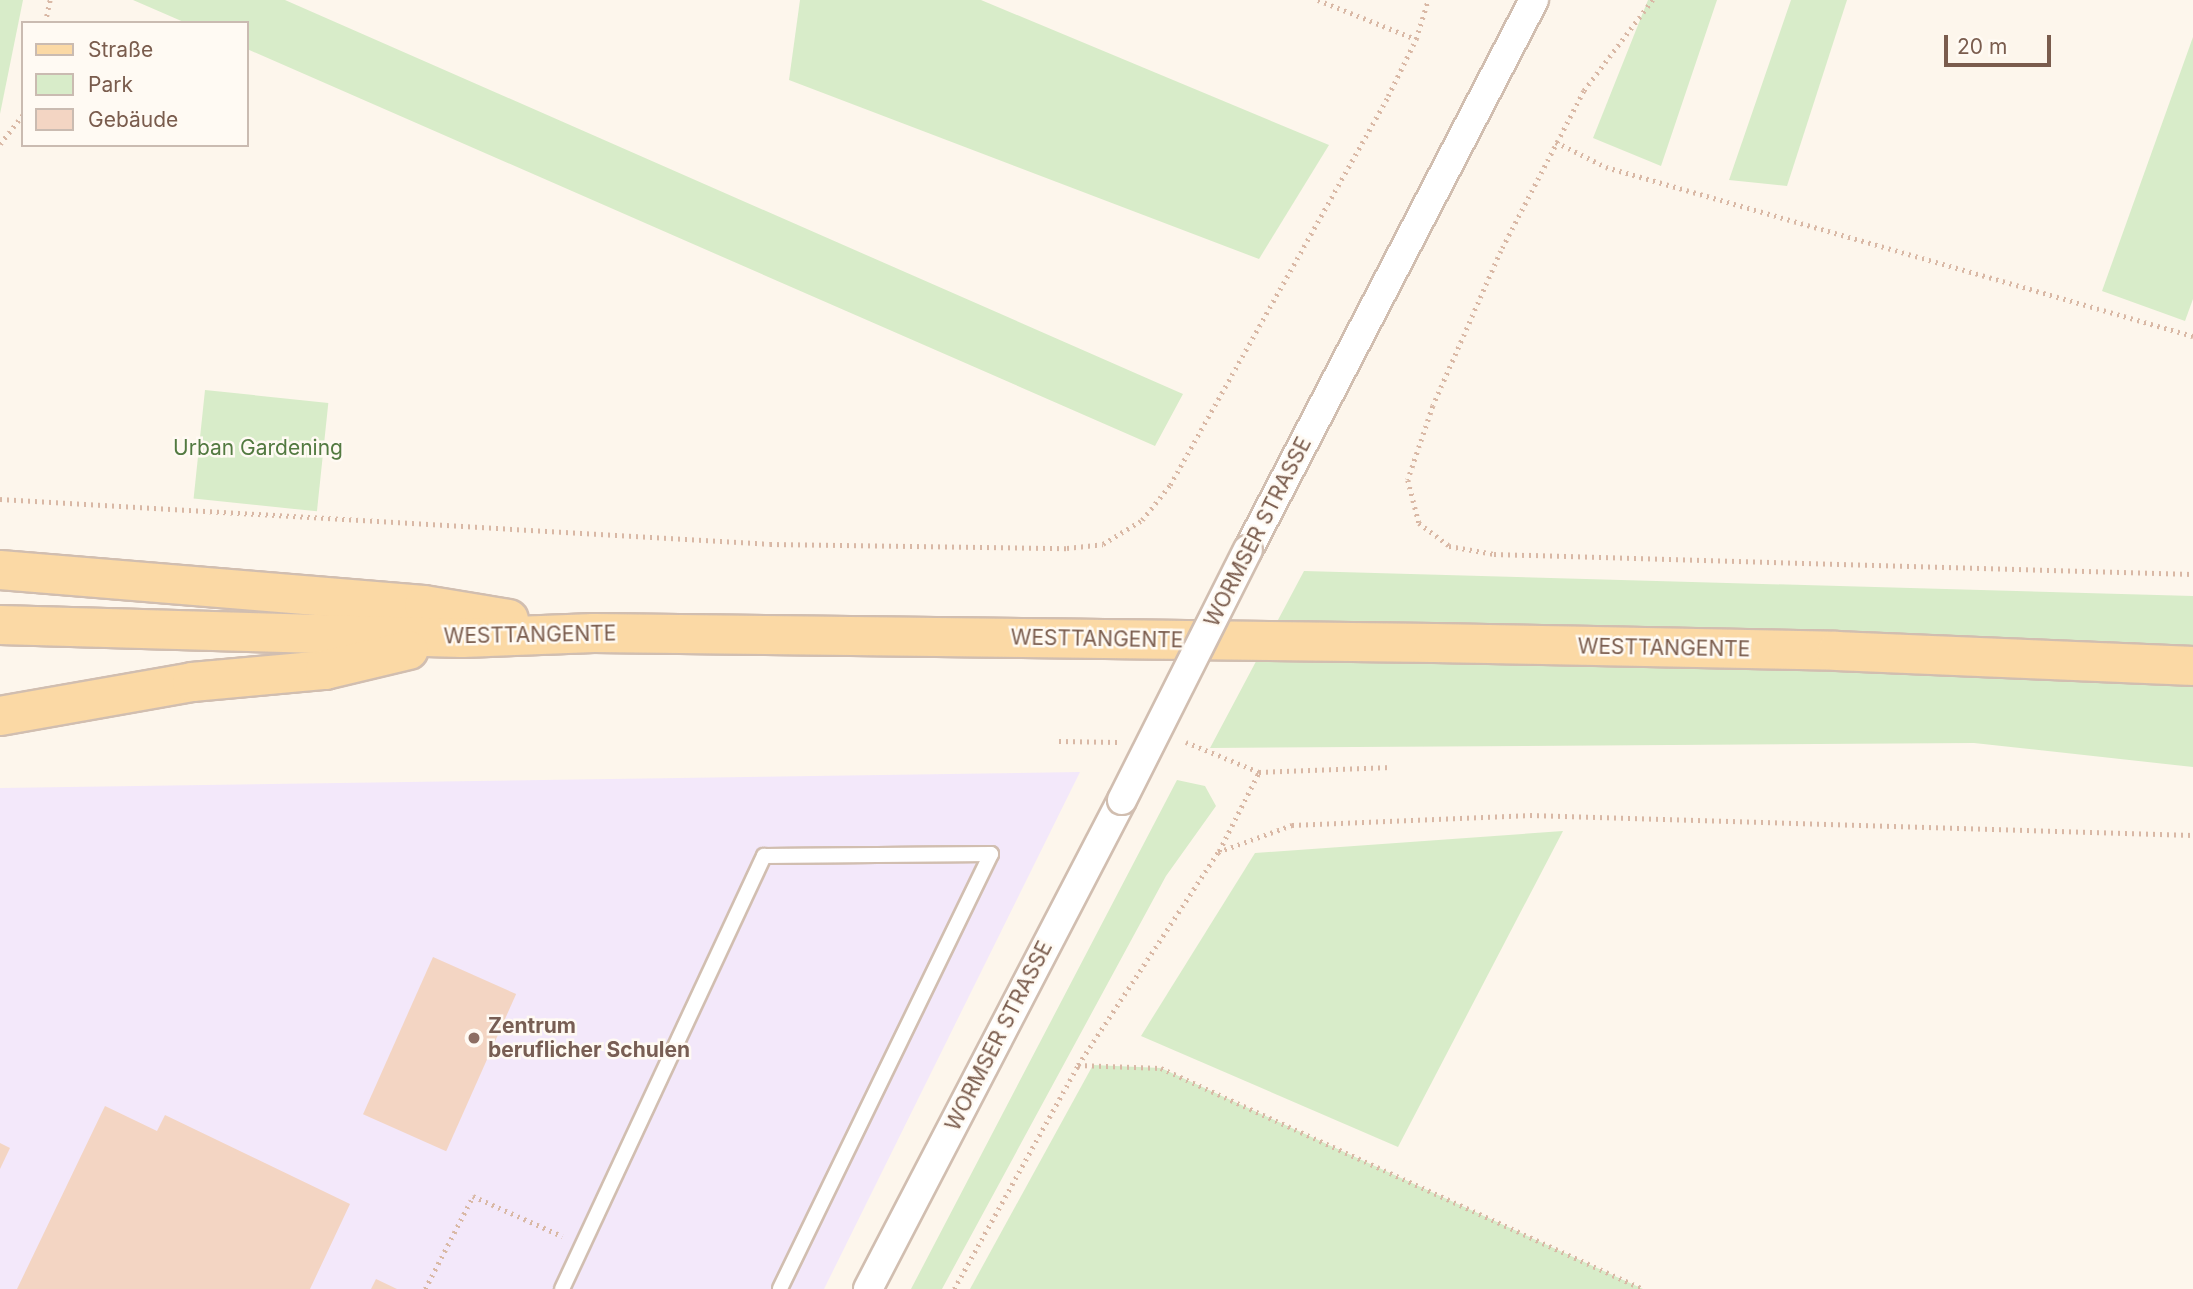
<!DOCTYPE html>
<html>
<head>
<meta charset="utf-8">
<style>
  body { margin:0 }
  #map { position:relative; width:2193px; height:1289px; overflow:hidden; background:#fdf6ec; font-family:Inter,sans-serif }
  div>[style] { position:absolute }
  .education>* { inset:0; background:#f3e8fa }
  .green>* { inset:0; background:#d8ecc9; transform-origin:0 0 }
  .building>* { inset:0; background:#f3d5c3; transform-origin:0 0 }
  .path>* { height:4.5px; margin-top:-2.25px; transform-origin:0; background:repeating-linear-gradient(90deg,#d9b8a5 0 2px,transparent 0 7px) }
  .roads { filter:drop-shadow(2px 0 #d1beb0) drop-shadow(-2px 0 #d1beb0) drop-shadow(0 2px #d1beb0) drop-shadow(0 -2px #d1beb0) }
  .lane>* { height:14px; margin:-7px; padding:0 7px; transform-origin:7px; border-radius:7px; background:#fff }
  .street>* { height:28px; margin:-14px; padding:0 14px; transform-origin:14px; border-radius:14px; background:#fff }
  .primary>* { height:38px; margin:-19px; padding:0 19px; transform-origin:19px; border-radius:19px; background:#fbd9a5 }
  .bridges { filter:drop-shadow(2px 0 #d1beb0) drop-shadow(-2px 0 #d1beb0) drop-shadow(0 2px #d1beb0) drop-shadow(0 -2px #d1beb0) }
  .street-bridge>* { height:28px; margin:-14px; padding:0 14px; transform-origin:14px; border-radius:14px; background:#fff }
  .dots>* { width:19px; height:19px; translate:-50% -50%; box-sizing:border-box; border:4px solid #fffaf3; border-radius:50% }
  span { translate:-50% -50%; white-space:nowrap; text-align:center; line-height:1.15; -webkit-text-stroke:5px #fffaf3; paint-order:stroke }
  .park-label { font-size:21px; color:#537a41 }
  .street-label { font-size:21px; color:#7a5c4d }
  .education-label { font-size:21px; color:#785e54; font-weight:700 }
  .left { translate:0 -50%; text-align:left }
  .legend { position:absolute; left:21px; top:21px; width:228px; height:126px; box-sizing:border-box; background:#fffaf3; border:2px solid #cabbb1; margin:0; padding:9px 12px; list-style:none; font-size:21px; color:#7a5c4d }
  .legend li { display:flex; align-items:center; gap:14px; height:35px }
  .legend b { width:35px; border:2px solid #cabbb1 }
  .scale { position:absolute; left:1944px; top:35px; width:107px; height:32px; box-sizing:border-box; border:4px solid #7a5c4d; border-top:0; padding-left:9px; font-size:21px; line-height:24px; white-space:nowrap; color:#7a5c4d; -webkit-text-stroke:5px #fffaf3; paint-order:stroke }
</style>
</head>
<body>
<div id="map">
  <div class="education">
    <div style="clip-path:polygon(1080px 772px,824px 1289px,0 1289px,0 788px)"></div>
  </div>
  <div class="green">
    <div style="clip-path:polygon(0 0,23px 0,0 114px)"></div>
    <div style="clip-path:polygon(133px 0,285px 0,1183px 394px,1155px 446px,247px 49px,247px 23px,186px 23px)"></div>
    <div style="clip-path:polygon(800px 0,981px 0,1329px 145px,1259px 259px,789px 80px)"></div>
    <div style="clip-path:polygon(1648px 0,1717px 0,1661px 166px,1593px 138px)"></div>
    <div style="clip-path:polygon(1791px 0,1847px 0,1787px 186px,1729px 180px)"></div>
    <div style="clip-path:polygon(2193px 37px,2193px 299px,2185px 321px,2102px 291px)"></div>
    <div style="left:205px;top:390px;width:124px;height:109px;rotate:6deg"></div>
    <div style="clip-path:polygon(1304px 571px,2193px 596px,2193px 767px,1974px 743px,1210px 748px)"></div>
    <div style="clip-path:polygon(1177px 780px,1205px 786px,1216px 806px,1166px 876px,942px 1289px,911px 1289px)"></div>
    <div style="clip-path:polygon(1563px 831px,1398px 1147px,1141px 1036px,1255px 853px)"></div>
    <div style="clip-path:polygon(1093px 1065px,1161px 1068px,1643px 1289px,970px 1289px)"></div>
  </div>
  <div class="building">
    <div style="left:433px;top:957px;width:91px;height:172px;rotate:24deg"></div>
    <div style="clip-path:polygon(105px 1106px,157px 1131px,165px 1115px,350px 1204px,310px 1289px,17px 1289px)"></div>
    <div style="clip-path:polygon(0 1143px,10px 1148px,0 1169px)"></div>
    <div style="clip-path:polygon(376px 1279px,397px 1289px,371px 1289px)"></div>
  </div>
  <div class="path">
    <div style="left:1318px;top:0;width:105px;rotate:21.7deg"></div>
    <div style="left:1653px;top:0;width:114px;rotate:127.2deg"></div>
    <div style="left:1584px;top:91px;width:180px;rotate:117.4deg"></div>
    <div style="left:1501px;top:251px;width:169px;rotate:113.7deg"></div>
    <div style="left:1433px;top:406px;width:78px;rotate:108.7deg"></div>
    <div style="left:1408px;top:480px;width:44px;rotate:75.7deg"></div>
    <div style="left:1419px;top:523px;width:38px;rotate:37deg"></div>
    <div style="left:1449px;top:546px;width:46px;rotate:10.1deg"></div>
    <div style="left:1494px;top:554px;width:699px;rotate:1.64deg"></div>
    <div style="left:45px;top:23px;width:24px;rotate:-78deg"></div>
    <div style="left:1556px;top:142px;width:56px;rotate:26.6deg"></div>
    <div style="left:1606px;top:167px;width:611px;rotate:16.06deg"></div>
    <div style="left:0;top:144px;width:37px;rotate:-52deg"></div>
    <div style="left:0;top:499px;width:771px;rotate:3.34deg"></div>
    <div style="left:770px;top:544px;width:297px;rotate:0.8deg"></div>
    <div style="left:1067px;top:548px;width:36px;rotate:-6deg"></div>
    <div style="left:1103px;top:544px;width:46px;rotate:-31.6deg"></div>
    <div style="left:1142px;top:520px;width:45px;rotate:-51.3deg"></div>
    <div style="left:1170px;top:485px;width:446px;rotate:-60.7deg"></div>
    <div style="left:1388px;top:96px;width:64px;rotate:-63.8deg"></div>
    <div style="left:1416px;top:39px;width:41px;rotate:-72.9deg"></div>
    <div style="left:1059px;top:741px;width:59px;rotate:1deg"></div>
    <div style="left:1186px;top:742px;width:79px;rotate:22.3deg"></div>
    <div style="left:1219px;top:851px;width:89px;rotate:-63.1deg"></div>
    <div style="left:1259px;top:772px;width:133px;rotate:-2.2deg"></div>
    <div style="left:1078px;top:1065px;width:83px;rotate:2.1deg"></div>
    <div style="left:1161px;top:1068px;width:530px;rotate:24.63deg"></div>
    <div style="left:425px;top:1289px;width:105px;rotate:-62.7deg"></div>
    <div style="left:473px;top:1196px;width:98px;rotate:24.2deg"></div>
    <div style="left:954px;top:1289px;width:256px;rotate:-61deg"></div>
    <div style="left:1078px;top:1065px;width:255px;rotate:-56.7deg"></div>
    <div style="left:1218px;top:852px;width:79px;rotate:-20deg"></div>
    <div style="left:1292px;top:825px;width:238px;rotate:-2.4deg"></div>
    <div style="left:1530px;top:815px;width:663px;rotate:1.73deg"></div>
  </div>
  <div class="roads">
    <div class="lane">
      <div style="left:562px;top:1289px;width:478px;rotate:-65deg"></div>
      <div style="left:764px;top:856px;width:227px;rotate:-0.5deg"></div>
      <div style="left:991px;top:854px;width:483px;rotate:115.9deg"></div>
    </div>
    <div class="street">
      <div style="left:1248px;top:550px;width:620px;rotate:-62.53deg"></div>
      <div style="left:868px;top:1289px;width:551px;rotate:-62.55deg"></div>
    </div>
    <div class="primary">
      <div style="left:0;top:570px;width:425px;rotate:4.7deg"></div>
      <div style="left:424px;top:605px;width:86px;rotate:9.4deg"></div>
      <div style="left:0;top:625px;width:462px;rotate:1.6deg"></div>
      <div style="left:462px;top:638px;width:132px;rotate:-2.2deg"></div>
      <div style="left:594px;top:633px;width:840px;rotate:0.68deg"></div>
      <div style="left:1434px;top:643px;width:403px;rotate:1.1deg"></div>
      <div style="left:1837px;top:651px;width:356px;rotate:2.4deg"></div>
      <div style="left:0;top:716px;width:195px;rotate:-10deg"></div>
      <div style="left:192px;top:682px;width:134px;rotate:-5.2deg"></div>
      <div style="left:325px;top:670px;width:86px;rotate:-13.4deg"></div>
    </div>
  </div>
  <div class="bridges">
    <div class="street-bridge">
      <div style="left:1122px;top:800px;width:280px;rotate:-63.3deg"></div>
    </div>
  </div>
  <div class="dots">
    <div style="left:474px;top:1038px;background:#8d6e63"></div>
  </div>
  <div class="park-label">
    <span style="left:258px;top:448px">Urban Gardening</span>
  </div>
  <div class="street-label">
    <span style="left:1258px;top:532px;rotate:-63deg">WORMSER STRASSE</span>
    <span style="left:530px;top:635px;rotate:-1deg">WESTTANGENTE</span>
    <span style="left:1097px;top:639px;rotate:1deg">WESTTANGENTE</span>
    <span style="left:1664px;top:648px;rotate:1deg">WESTTANGENTE</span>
    <span style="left:999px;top:1036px;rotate:-63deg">WORMSER STRASSE</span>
  </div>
  <div class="education-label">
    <span class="left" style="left:488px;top:1038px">Zentrum<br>beruflicher Schulen</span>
  </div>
  <ul class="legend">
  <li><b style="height:9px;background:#fbd9a5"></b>Straße</li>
  <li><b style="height:19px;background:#d8ecc9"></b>Park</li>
  <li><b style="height:19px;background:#f3d5c3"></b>Gebäude</li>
  </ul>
  <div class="scale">20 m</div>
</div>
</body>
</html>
